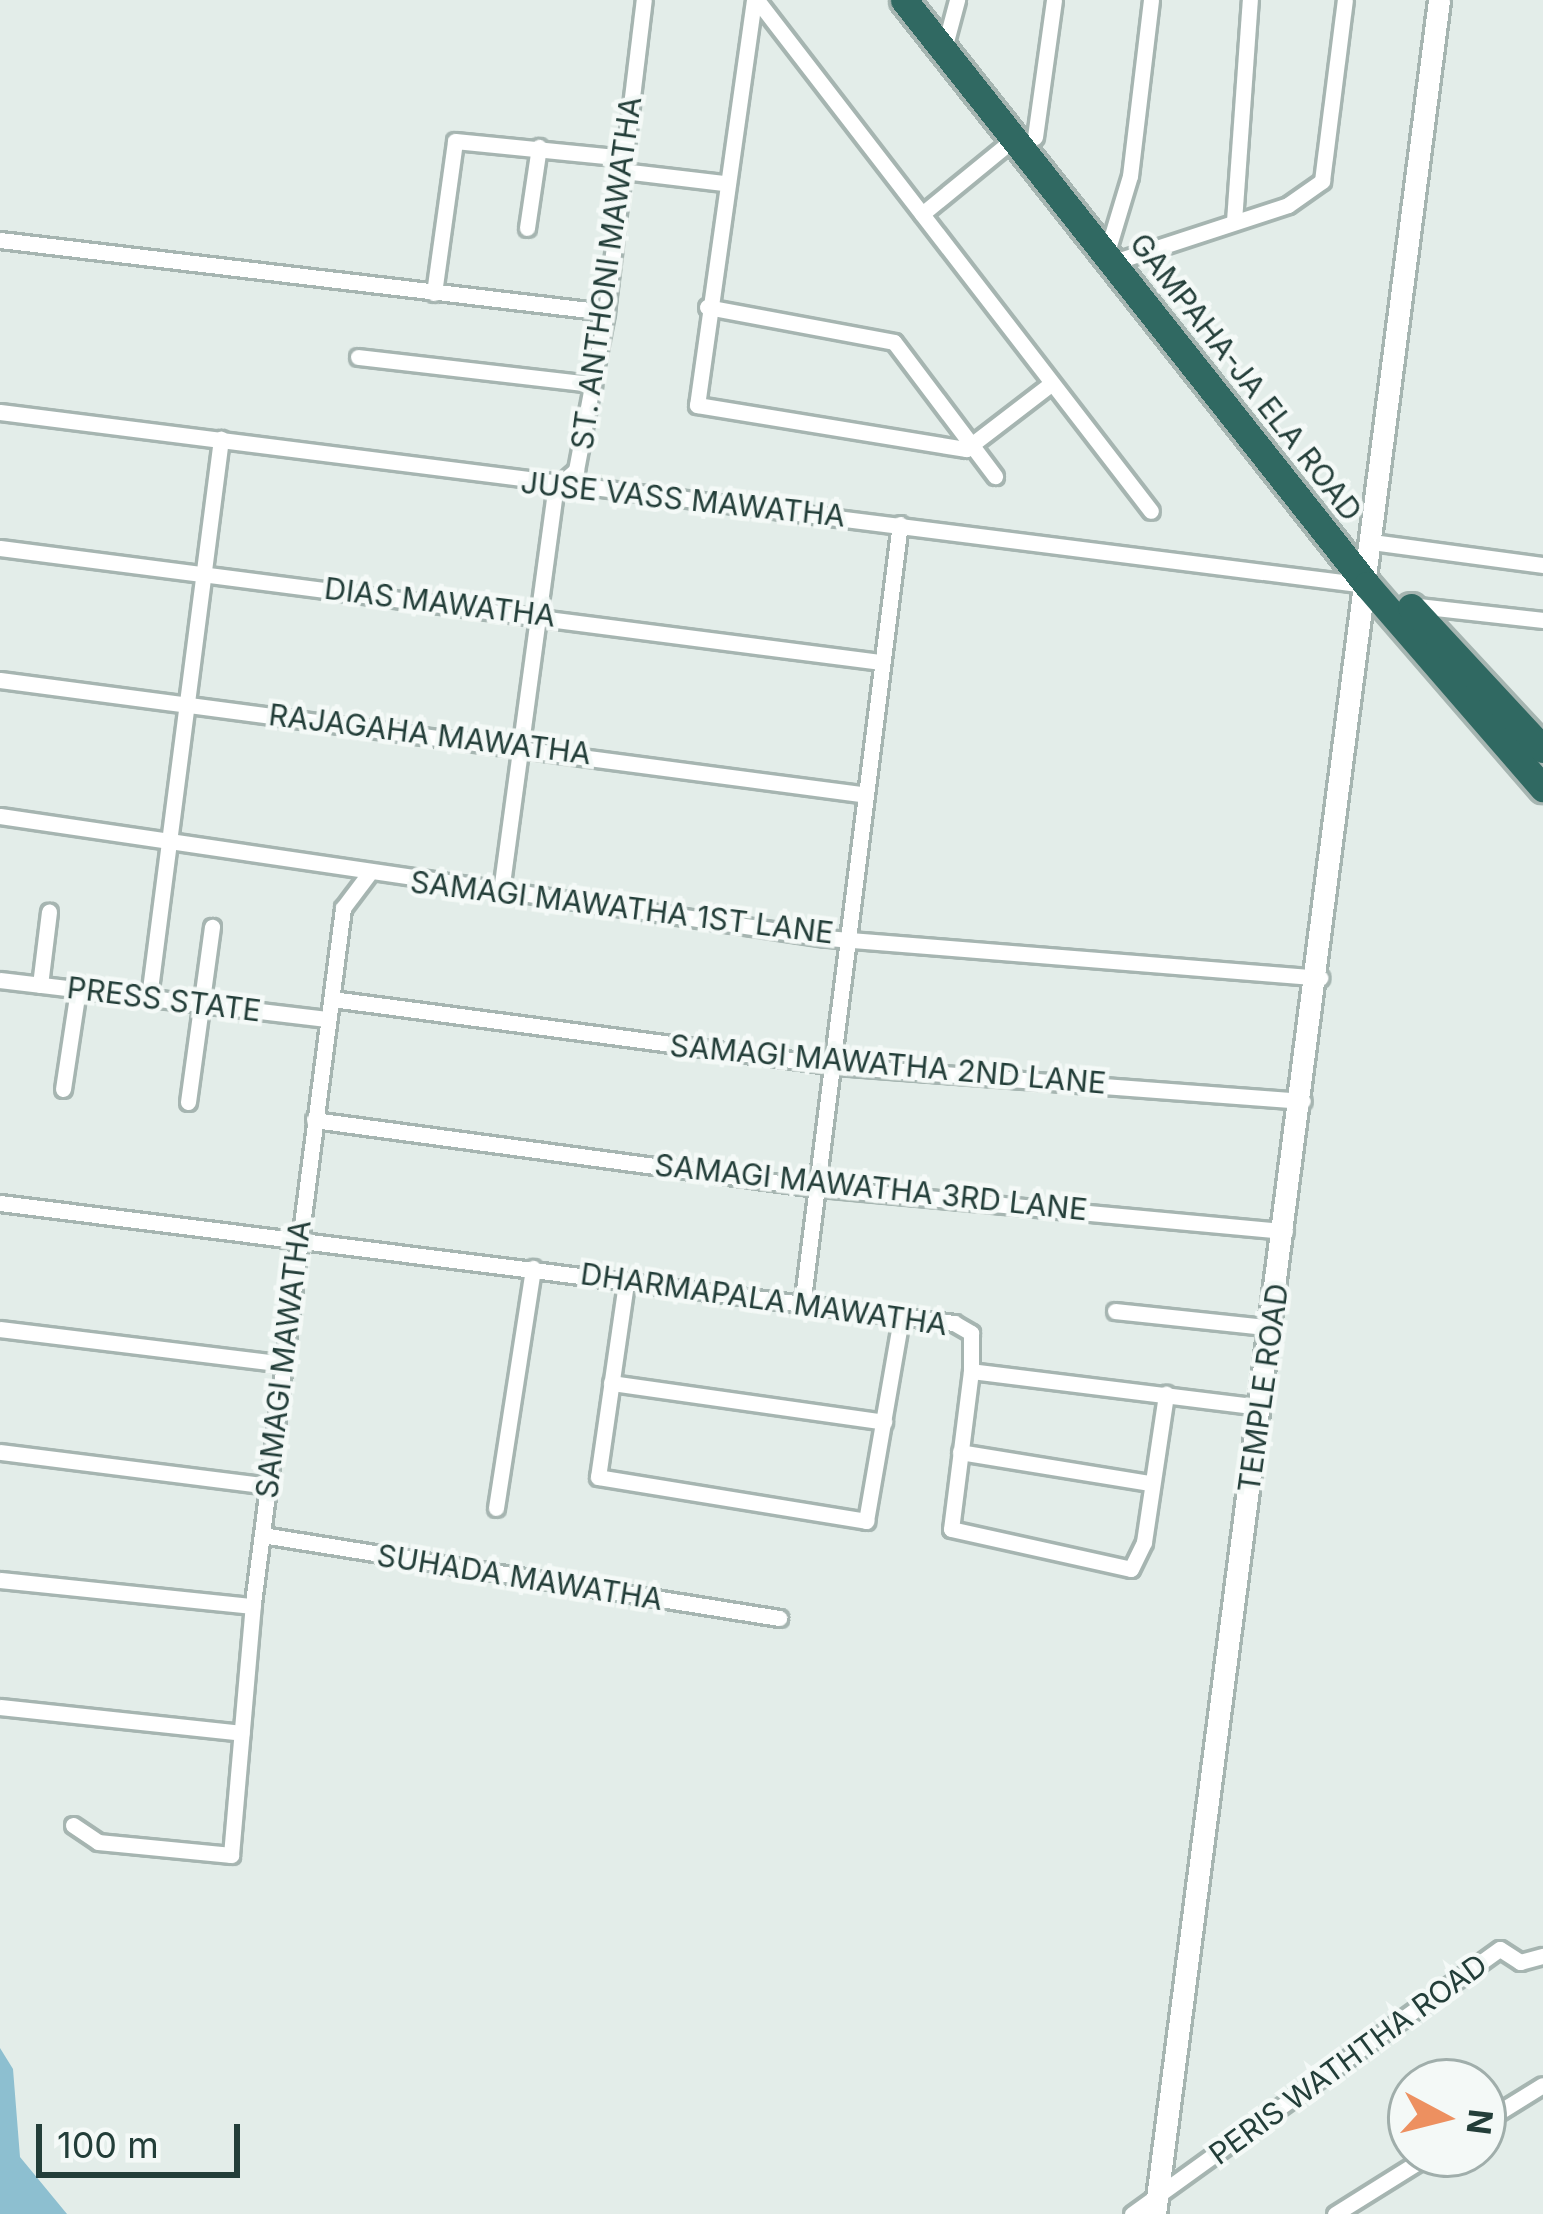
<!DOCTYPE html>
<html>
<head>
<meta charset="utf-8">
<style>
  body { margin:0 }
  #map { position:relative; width:1543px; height:2214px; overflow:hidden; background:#e3ede9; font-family:Inter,sans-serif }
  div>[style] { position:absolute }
  .water>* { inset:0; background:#8dbfd0 }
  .roads { filter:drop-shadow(3px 0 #a6b5b1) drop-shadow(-3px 0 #a6b5b1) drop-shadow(0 3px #a6b5b1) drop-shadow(0 -3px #a6b5b1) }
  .street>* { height:15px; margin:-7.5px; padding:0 7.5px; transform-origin:7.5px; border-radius:7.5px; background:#fff }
  .secondary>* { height:21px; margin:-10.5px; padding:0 10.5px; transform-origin:10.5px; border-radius:10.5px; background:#fff }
  .highway>* { height:27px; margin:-13.5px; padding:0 13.5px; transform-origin:13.5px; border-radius:13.5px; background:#306962 }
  span { translate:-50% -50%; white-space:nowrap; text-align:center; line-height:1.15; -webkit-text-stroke:9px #f4f9f7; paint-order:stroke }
  .street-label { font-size:30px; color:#233e39 }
  .north { position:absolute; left:1387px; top:2058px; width:120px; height:120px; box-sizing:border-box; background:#f4f9f7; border:3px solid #a0aeab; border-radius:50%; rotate:97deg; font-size:33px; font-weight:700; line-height:48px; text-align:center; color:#233e39 }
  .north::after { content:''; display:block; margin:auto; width:42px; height:54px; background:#ed9060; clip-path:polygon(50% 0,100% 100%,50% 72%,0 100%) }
  .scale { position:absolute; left:36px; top:2124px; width:204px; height:54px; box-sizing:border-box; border:6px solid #233e39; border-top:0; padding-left:15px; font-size:36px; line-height:42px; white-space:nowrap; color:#233e39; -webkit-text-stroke:9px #f4f9f7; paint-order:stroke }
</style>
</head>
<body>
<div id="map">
  <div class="water">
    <div style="clip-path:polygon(0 2048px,13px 2069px,20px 2157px,67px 2214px,0 2214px)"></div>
  </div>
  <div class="roads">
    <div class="street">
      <div style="left:754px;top:0;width:409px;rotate:98deg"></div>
      <div style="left:697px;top:405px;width:273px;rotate:9.3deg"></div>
      <div style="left:966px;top:449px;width:108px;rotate:-37.5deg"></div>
      <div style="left:757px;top:0;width:645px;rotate:52.37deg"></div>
      <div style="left:944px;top:49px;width:51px;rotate:-75.1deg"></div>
      <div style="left:1035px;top:137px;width:138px;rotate:-82.1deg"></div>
      <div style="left:623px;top:171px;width:102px;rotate:6.8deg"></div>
      <div style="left:922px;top:214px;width:122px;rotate:-39.3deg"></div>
      <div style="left:1234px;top:221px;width:222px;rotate:-85.9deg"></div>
      <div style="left:527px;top:228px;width:82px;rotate:-81.6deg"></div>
      <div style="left:0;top:240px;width:610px;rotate:6.78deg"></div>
      <div style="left:1107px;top:252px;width:79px;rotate:-73.2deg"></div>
      <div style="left:1130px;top:176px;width:177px;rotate:-83.2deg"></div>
      <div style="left:1114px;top:262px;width:183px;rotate:-18.1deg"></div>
      <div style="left:1288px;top:205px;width:42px;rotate:-35.2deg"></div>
      <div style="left:1322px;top:181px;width:182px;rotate:-82.8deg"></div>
      <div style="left:434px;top:293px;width:153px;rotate:-82.1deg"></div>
      <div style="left:455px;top:141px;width:171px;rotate:5.7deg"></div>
      <div style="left:707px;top:307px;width:190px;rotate:10.6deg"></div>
      <div style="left:894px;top:342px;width:168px;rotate:53deg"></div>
      <div style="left:358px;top:357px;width:237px;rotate:6.6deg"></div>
      <div style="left:0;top:412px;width:1377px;rotate:7.22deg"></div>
      <div style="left:559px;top:485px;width:23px;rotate:-41deg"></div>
      <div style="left:576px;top:470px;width:161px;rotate:-79.2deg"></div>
      <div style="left:606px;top:312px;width:314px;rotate:-83.1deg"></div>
      <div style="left:1372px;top:542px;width:173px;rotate:7.7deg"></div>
      <div style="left:0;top:548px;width:887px;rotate:7.38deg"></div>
      <div style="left:1409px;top:605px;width:135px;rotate:6.4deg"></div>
      <div style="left:0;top:680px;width:868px;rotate:7.55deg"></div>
      <div style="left:0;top:816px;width:835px;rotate:8.4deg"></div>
      <div style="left:826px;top:938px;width:496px;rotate:4.6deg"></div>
      <div style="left:501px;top:891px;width:410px;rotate:-82.3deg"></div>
      <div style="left:0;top:980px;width:330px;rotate:6.8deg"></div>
      <div style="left:40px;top:985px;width:74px;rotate:-83deg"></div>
      <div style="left:149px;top:997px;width:563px;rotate:-82.65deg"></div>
      <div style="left:332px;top:999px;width:509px;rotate:7.56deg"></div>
      <div style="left:837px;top:1066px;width:467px;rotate:4.3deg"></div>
      <div style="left:63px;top:1089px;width:100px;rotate:-81.4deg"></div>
      <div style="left:188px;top:1102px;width:177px;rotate:-82.2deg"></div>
      <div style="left:314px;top:1120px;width:500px;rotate:7.7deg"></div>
      <div style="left:809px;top:1187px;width:478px;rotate:5.3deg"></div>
      <div style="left:0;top:1203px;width:962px;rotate:7.17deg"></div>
      <div style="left:954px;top:1323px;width:20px;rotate:30deg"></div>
      <div style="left:971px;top:1333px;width:38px;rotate:90deg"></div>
      <div style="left:971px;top:1371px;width:292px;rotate:7.1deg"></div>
      <div style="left:626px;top:1283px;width:196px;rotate:98.2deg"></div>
      <div style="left:598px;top:1477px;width:272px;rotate:9.3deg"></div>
      <div style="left:866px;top:1521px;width:206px;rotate:-80.2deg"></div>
      <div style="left:802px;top:1306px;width:788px;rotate:-82.86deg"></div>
      <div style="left:1115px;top:1311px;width:160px;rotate:6.1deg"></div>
      <div style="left:0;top:1329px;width:286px;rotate:7deg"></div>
      <div style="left:971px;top:1371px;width:159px;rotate:97.2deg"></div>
      <div style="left:951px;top:1529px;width:184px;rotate:12.5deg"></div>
      <div style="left:1131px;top:1569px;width:30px;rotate:-64deg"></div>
      <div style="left:1144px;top:1542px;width:150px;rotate:-81.5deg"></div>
      <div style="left:611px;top:1383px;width:276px;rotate:8.1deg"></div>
      <div style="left:0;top:1452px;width:270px;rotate:7.2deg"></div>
      <div style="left:960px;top:1452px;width:193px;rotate:9.3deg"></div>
      <div style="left:496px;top:1508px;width:243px;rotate:-81.2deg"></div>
      <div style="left:262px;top:1535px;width:524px;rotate:9.12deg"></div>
      <div style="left:0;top:1580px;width:254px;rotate:5.9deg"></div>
      <div style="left:0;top:1707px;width:243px;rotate:6.1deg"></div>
      <div style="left:73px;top:1825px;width:30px;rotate:34deg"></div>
      <div style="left:98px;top:1842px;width:134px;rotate:5.6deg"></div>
      <div style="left:231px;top:1855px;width:253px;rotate:-85deg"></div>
      <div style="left:253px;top:1603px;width:701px;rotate:-82.62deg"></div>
      <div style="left:343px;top:908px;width:41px;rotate:-52.9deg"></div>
      <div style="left:1483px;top:2122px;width:70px;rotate:-31.7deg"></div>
      <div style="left:1132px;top:2214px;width:453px;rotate:-35.8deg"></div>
      <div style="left:1500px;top:1949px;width:24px;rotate:33deg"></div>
      <div style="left:1520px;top:1962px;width:24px;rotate:-15deg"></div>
      <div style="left:1335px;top:2214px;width:113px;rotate:-32deg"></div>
    </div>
    <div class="secondary">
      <div style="left:1155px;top:2214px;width:2232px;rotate:-82.69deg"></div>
    </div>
    <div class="highway">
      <div style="left:904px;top:0;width:746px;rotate:51.64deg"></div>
      <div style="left:1367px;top:585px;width:269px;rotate:49.1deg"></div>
      <div style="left:1411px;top:607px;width:194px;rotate:47.1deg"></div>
    </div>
  </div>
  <div class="street-label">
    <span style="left:606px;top:273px;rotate:-82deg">ST. ANTHONI MAWATHA</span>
    <span style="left:1246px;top:377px;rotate:52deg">GAMPAHA-JA ELA ROAD</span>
    <span style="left:683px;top:499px;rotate:6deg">JUSE VASS MAWATHA</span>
    <span style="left:440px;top:602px;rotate:7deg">DIAS MAWATHA</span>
    <span style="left:430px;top:734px;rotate:7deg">RAJAGAHA MAWATHA</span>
    <span style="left:622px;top:907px;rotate:7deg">SAMAGI MAWATHA 1ST LANE</span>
    <span style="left:164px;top:999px;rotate:7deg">PRESS STATE</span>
    <span style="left:888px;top:1064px;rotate:5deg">SAMAGI MAWATHA 2ND LANE</span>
    <span style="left:871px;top:1187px;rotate:6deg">SAMAGI MAWATHA 3RD LANE</span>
    <span style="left:764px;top:1299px;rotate:8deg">DHARMAPALA MAWATHA</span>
    <span style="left:283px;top:1359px;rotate:-83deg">SAMAGI MAWATHA</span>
    <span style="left:1263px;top:1388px;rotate:-82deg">TEMPLE ROAD</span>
    <span style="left:520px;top:1577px;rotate:9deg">SUHADA MAWATHA</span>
    <span style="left:1348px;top:2059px;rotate:-36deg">PERIS WATHTHA ROAD</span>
  </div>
  <div class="north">N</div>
  <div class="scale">100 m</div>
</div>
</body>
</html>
